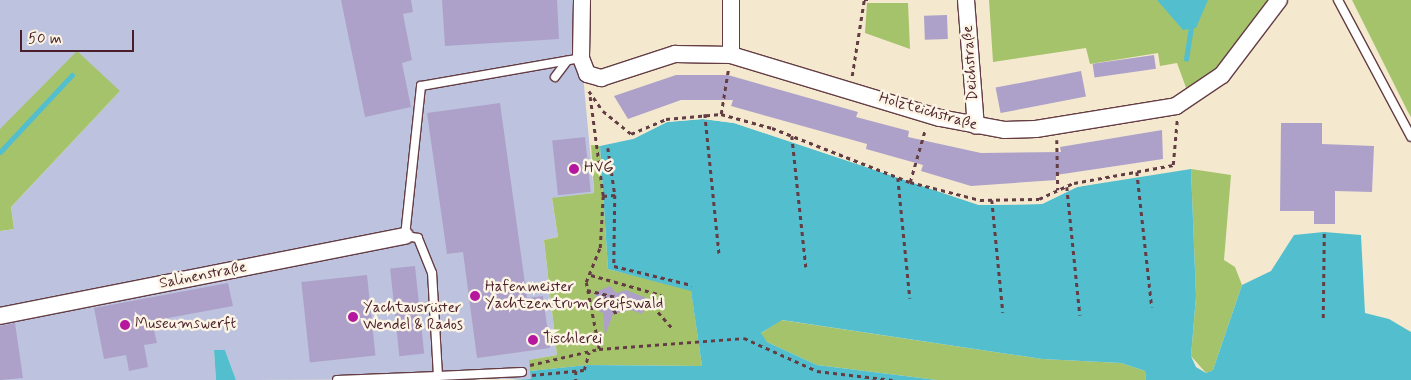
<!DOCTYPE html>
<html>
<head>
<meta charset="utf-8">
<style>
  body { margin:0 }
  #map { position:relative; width:1411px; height:380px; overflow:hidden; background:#f4e9cf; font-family:Mynerve,sans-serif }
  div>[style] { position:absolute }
  .industrial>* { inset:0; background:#bdc3de }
  .green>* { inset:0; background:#a5c36b }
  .water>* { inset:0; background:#53bece }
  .pier>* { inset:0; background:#f4e9cf }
  .stream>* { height:4.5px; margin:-2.25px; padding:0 2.25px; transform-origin:2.25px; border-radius:2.25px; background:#53bece }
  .building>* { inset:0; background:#ada1ca; transform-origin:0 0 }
  .path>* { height:2.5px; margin-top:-1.25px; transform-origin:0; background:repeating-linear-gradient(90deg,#643d44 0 4px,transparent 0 8px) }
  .roads { filter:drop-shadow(1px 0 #643d44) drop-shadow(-1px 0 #643d44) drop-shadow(0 1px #643d44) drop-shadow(0 -1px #643d44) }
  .service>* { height:8px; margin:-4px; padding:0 4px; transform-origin:4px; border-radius:4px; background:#fff }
  .minor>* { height:16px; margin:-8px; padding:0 8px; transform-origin:8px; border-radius:8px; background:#fff }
  .dots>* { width:14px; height:14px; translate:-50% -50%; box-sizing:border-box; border:2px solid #fcf5e5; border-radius:50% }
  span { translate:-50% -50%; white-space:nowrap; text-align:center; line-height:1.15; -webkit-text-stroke:5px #fcf5e5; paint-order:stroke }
  .street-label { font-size:15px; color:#4a1f2b }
  .poi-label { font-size:15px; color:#4a1f2b }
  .left { translate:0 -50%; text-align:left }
  .scale { position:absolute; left:20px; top:30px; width:114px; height:22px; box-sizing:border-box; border:2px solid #4a1f2b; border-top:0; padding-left:6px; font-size:15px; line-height:18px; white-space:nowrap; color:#4a1f2b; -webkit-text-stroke:4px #fcf5e5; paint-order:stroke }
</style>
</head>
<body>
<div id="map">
  <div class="industrial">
    <div style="clip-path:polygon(0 0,576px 0,594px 193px,552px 199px,558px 237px,544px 240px,557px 355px,530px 360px,531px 379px,236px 380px,225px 350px,214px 350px,216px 380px,0 380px,0 231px,14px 229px,11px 207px,120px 91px,0 129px)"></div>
  </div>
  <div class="green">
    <div style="clip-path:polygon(989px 0,1269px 0,1219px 68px,1188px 93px,1177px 63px,1160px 66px,1158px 53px,1090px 64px,1086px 48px,993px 62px)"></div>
    <div style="clip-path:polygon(1352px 0,1411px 0,1411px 117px,1408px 112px)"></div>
    <div style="clip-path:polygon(867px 3px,908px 3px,910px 49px,865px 33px)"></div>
    <div style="clip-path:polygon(77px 51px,120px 91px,11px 207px,14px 229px,0 231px,0 129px)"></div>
    <div style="clip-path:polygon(591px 145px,600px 146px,608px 269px,691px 290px,702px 366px,587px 365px,530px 371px,529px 360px,557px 355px,544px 240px,558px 237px,552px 198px,594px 193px)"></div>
    <div style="clip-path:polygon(1191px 169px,1231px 175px,1224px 260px,1235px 267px,1242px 285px,1213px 370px,1206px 373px,1191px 356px,1196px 296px)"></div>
    <div style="clip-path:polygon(781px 320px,1042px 359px,1121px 363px,1145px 371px,1146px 380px,937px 380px,817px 365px,767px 342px,760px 334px)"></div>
  </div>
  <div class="water">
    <div style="clip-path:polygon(1157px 0,1208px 0,1196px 28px,1183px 30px)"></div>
    <div style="clip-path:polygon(703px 119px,734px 123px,979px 205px,1042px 204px,1077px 187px,1191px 169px,1196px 296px,1191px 356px,1196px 367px,1206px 373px,1213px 370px,1242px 285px,1271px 271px,1294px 235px,1324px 232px,1361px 235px,1365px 313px,1389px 319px,1411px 332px,1411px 380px,1146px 380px,1145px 371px,1121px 363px,1042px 359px,782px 320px,761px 333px,767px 342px,817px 365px,937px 380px,510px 380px,531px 379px,530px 371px,587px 365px,702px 366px,691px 291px,608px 269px,600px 146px,633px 139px,667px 122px)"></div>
    <div style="clip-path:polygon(214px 350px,225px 350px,236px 380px,216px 380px)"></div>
  </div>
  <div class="pier">
    <div style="clip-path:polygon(704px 116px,735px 121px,873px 169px,734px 123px,703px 119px,667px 122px,633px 139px,625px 139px,666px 120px)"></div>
    <div style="clip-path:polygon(1192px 166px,1077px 187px,1042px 204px,979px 205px,916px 184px,980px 203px,1041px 202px,1076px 185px)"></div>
  </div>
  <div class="stream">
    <div style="left:1186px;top:59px;width:31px;rotate:-81deg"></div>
    <div style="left:0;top:152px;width:105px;rotate:-46.9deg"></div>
  </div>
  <div class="building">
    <div style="clip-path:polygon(341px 0,411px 0,413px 12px,403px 14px,412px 60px,402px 63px,411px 107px,365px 117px)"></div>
    <div style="clip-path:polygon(442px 0,557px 0,559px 39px,445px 46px)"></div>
    <div style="left:947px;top:15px;width:24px;height:23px;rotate:88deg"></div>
    <div style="left:1154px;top:55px;width:14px;height:62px;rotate:82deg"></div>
    <div style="left:1081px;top:71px;width:26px;height:87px;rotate:79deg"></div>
    <div style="clip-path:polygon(676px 75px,728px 75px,858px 112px,856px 117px,909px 131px,908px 137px,981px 153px,1061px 152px,1060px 147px,1162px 130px,1163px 159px,1056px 175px,1056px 180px,971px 186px,921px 171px,923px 165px,866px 149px,867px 144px,731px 106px,733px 100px,681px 100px,628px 119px,614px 96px)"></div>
    <div style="clip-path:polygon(500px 103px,527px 298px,543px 296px,550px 348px,477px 358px,463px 252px,447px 254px,427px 113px)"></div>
    <div style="clip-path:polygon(1281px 123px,1322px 123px,1322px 144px,1374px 146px,1372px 192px,1335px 191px,1335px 224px,1314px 224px,1314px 211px,1280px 211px)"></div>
    <div style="left:585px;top:137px;width:55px;height:33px;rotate:84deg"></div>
    <div style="left:415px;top:266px;width:88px;height:25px;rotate:84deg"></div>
    <div style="left:367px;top:275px;width:81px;height:66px;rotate:84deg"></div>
    <div style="clip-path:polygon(228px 283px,233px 306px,152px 321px,157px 343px,144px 345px,148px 367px,129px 371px,126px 355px,104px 359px,94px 308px)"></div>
    <div style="clip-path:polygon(610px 286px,616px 293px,626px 290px,649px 299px,642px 314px,631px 310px,613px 314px,605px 336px,603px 313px,591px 307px,597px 297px,593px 293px)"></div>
    <div style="clip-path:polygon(15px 323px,23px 378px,0 380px,0 326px)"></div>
  </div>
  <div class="path">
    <div style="left:852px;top:76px;width:77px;rotate:-81deg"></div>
    <div style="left:864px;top:0;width:4px"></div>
    <div style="left:589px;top:91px;width:24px;rotate:55deg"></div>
    <div style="left:603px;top:111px;width:36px;rotate:39deg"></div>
    <div style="left:631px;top:134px;width:38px;rotate:-23deg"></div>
    <div style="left:666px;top:119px;width:55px;rotate:-5.2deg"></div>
    <div style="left:721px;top:114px;width:53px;rotate:15.4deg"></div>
    <div style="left:772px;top:128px;width:148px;rotate:21.4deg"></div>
    <div style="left:910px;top:182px;width:72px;rotate:14.4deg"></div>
    <div style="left:980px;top:200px;width:59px;rotate:-1deg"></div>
    <div style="left:1039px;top:199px;width:38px;rotate:-25deg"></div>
    <div style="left:1074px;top:183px;width:101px;rotate:-10.3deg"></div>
    <div style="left:1173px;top:165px;width:45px;rotate:-84.9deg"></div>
    <div style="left:705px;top:114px;width:140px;rotate:84.2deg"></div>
    <div style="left:721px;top:114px;width:44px;rotate:-80.8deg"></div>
    <div style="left:792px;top:136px;width:132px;rotate:83.9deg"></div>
    <div style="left:1057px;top:140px;width:50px;rotate:88.9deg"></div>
    <div style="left:608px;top:148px;width:48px;rotate:81.5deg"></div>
    <div style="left:615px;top:195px;width:71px;rotate:90.8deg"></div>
    <div style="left:614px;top:266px;width:80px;rotate:13.7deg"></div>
    <div style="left:1137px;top:172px;width:136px;rotate:83.7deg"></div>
    <div style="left:898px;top:178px;width:121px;rotate:84.3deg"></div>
    <div style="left:910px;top:182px;width:54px;rotate:-73.9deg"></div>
    <div style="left:1067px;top:187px;width:129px;rotate:84.2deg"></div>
    <div style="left:603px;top:196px;width:12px;rotate:-5deg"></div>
    <div style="left:992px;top:200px;width:113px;rotate:84.4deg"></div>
    <div style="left:591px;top:275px;width:73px;rotate:15.9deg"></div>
    <div style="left:587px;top:290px;width:68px;rotate:13.6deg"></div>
    <div style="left:653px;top:306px;width:32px;rotate:49deg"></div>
    <div style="left:605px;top:297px;width:23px;rotate:56deg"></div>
    <div style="left:1323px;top:318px;width:86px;rotate:-89.3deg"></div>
    <div style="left:599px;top:349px;width:145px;rotate:-4.3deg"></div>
    <div style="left:744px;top:338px;width:80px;rotate:24.3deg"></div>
    <div style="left:817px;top:371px;width:76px;rotate:6.8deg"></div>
    <div style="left:530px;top:365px;width:71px;rotate:-13.1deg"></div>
    <div style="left:599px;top:349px;width:68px;rotate:-101deg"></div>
    <div style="left:586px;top:282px;width:37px;rotate:-68deg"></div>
    <div style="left:600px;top:248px;width:52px;rotate:-86.7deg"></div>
    <div style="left:603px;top:196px;width:100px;rotate:-97.5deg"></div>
    <div style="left:576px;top:371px;width:9px;rotate:90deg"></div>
    <div style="left:532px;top:375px;width:52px;rotate:-5.5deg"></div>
    <div style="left:584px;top:370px;width:18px;rotate:-74deg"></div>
  </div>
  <div class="roads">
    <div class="service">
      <div style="left:1338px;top:0;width:155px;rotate:61.9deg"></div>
      <div style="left:555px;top:77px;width:20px;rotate:-53deg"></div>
      <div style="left:522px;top:372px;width:84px;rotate:177.3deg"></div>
      <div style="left:438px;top:376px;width:103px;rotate:-93.3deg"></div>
      <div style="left:432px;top:273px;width:38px;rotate:-112deg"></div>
      <div style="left:418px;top:238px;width:13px;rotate:-171deg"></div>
      <div style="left:405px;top:236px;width:151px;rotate:-83.9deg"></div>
      <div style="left:421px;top:86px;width:162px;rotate:-9.9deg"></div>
      <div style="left:337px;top:380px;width:101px;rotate:-2.3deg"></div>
    </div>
    <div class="minor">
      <div style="left:582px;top:0;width:58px;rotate:91deg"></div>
      <div style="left:581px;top:58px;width:17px;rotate:69deg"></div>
      <div style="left:587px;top:74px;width:15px;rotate:16deg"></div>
      <div style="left:601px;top:78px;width:78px;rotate:-18deg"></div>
      <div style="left:675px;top:54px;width:56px;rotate:1deg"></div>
      <div style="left:731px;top:55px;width:218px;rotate:16.8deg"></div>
      <div style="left:940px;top:118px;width:65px;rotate:10.6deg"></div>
      <div style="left:1004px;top:130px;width:32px;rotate:-2deg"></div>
      <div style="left:1036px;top:129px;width:142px;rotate:-9.3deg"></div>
      <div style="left:1176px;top:106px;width:55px;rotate:-34deg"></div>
      <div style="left:1222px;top:75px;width:94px;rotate:-52.8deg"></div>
      <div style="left:731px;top:0;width:55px;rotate:90deg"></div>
      <div style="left:966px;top:0;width:126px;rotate:85.5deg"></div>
      <div style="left:0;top:316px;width:413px;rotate:-11.2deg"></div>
    </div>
  </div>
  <div class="dots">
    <div style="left:574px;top:169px;background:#b5179e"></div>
    <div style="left:475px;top:296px;background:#b5179e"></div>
    <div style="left:353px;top:317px;background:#b5179e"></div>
    <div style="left:125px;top:325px;background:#b5179e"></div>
    <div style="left:533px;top:340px;background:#b5179e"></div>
  </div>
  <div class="street-label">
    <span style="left:971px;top:63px;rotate:-94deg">Deichstraße</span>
    <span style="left:928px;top:112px;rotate:16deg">Holzteichstraße</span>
    <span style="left:203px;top:276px;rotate:-11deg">Salinenstraße</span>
  </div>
  <div class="poi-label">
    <span class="left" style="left:584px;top:169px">HVG</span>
    <span class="left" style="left:485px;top:296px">Hafenmeister<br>Yachtzentrum Greifswald</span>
    <span class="left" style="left:363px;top:317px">Yachtausrüster<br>Wendel &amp; Rados</span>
    <span class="left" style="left:135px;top:325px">Museumswerft</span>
    <span class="left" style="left:543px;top:340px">Tischlerei</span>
  </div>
  <div class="scale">50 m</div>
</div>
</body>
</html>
